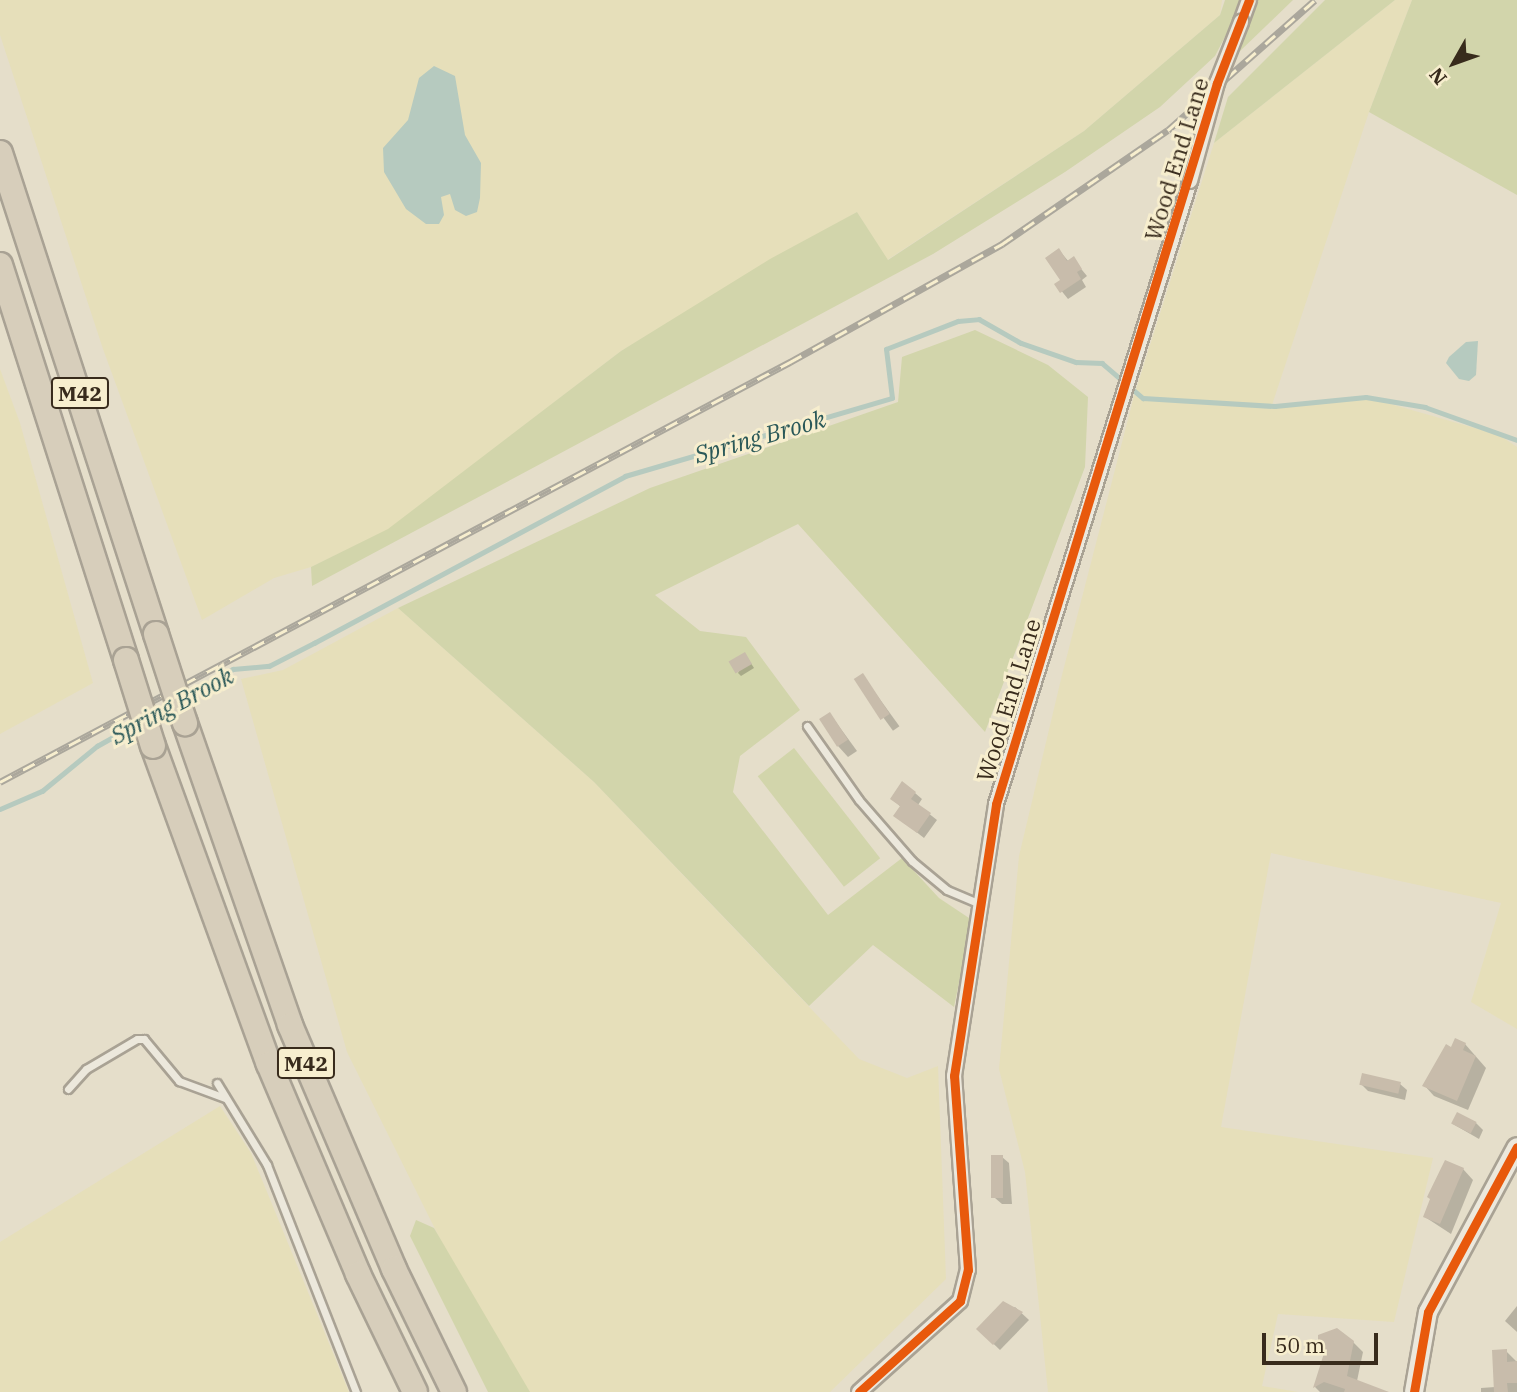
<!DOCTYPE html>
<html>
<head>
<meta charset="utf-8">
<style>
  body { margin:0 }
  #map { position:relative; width:1517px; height:1392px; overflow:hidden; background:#e5deca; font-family:"IBM Plex Serif",serif }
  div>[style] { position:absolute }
  .farmland>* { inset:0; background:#e6dfba }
  .green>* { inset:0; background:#d2d5ab; transform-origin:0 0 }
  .water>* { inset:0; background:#b6cabf }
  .shadow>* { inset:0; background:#0003; transform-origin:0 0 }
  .stream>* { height:4.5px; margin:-2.25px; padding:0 2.25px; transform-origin:2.25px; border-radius:2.25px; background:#b6cabf }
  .building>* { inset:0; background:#c8bcab; transform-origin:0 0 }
  .roads { filter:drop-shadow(2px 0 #a9a294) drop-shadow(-2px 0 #a9a294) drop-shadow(0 2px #a9a294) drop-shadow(0 -2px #a9a294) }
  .service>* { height:7px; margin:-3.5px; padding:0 3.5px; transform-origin:3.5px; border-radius:3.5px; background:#ece8dc }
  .minor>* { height:14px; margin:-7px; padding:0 7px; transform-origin:7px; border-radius:7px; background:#ece8dc }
  .tertiary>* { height:18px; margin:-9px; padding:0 9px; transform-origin:9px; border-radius:9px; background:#ece8dc }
  .motorway>* { height:24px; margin:-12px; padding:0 12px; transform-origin:12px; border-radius:12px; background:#d7cebb }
  .rail>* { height:7px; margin-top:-3.5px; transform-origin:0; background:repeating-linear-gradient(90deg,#f7eece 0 13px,#aba79c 0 26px); box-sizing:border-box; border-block:2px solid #aba79c }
  .bridges { filter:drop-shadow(2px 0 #a9a294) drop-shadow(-2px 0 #a9a294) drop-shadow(0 2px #a9a294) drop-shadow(0 -2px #a9a294) }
  .minor-bridge>* { height:14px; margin:-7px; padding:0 7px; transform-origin:7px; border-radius:7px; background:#ece8dc }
  .motorway-bridge>* { height:24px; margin:-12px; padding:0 12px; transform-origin:12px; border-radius:12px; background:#d7cebb }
  .cycleway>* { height:9px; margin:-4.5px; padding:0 4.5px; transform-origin:4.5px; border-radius:4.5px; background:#e8590c }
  span { translate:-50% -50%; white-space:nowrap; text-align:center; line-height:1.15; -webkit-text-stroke:6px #f7eece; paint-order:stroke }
  .shield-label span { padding:2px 5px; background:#f7eece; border:2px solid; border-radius:5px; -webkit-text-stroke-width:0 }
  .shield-label { font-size:21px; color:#382b1c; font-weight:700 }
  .street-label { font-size:23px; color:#382b1c }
  .water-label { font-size:24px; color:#2a5858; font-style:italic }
  .north { position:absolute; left:1419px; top:28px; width:70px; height:70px; -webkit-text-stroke:5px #f7eece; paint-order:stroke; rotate:230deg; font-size:19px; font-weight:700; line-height:28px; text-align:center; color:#382b1c }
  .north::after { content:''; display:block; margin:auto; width:24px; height:32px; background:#382b1c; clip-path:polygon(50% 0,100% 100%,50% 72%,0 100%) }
  .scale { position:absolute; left:1262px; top:1333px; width:116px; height:32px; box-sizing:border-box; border:4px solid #382b1c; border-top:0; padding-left:9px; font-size:21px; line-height:24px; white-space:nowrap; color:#382b1c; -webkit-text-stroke:5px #f7eece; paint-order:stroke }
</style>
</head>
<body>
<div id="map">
  <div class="farmland">
    <div style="clip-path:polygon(0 0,1222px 0,1220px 15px,1084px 131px,887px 260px,857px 212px,621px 351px,388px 530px,311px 567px,274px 578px,202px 620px,103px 349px,0 35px)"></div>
    <div style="clip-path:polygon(1395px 0,1412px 0,1369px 112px,1272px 405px,1366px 397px,1499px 435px,1517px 447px,1517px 1029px,1471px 1002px,1501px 903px,1271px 853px,1221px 1127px,1433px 1158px,1394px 1322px,1278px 1314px,1262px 1386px,1298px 1392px,1048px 1392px,1025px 1172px,999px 1069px,1019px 856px,1062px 675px,1134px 396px,1214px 143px)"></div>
    <div style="clip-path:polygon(0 369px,20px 423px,93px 683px,0 734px)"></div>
    <div style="clip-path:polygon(398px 608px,594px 782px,859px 1059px,907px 1078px,938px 1066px,946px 1279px,830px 1392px,526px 1392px,445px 1249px,347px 1052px,241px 679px,283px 670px)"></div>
    <div style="clip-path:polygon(220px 1106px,251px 1153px,349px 1392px,0 1392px,0 1242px)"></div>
  </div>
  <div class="green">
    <div style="clip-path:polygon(1225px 0,1244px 0,1215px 56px,1160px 107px,1065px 172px,933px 254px,312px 586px,311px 567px,388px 529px,621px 351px,770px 259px,857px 212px,888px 260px,1084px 131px,1220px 15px)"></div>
    <div style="clip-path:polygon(1257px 0,1293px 0,1239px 52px)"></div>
    <div style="clip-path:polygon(1325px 0,1395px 0,1214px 143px,1228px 97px)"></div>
    <div style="clip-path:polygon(1412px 0,1517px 0,1517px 195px,1369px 112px)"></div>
    <div style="clip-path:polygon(975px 330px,1048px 365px,1088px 397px,1085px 467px,985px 732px,798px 524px,655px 595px,700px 631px,746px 637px,800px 710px,740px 756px,733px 792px,828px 915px,902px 858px,939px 898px,972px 920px,954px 1007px,873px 945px,809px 1006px,594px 782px,398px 608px,650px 488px,898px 402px,902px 357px)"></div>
    <div style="left:794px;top:748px;width:140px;height:46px;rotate:52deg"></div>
    <div style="clip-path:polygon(416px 1220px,434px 1228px,530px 1392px,488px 1392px,410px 1236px)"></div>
  </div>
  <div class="water">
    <div style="clip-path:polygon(434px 66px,455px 76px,465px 135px,481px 163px,480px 198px,477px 212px,466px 216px,455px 210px,450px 194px,441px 197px,444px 215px,439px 224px,426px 224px,406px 209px,384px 172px,383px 148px,408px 120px,419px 78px)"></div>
    <div style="clip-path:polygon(1478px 341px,1476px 375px,1469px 381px,1459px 379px,1446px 363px,1449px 357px,1466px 342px)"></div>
  </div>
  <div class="shadow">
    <div style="clip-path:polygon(1059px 250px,1069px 262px,1073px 259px,1087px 276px,1082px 280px,1086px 287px,1068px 299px,1056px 284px,1062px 280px)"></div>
    <div style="clip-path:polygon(747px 657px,754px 668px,741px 676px,738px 673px)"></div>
    <div style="left:863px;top:676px;width:62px;height:8px;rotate:54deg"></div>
    <div style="clip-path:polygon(830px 714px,857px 751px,848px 757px,838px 746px)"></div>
    <div style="clip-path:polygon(915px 793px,922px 799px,918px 805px,937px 820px,924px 838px,896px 816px,902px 808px,892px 799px)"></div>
    <div style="clip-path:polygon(1465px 1044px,1486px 1068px,1468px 1110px,1434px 1096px,1424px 1085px,1452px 1049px)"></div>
    <div style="clip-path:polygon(1361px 1084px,1400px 1084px,1407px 1090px,1405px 1100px,1368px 1091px)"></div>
    <div style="clip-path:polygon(1476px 1123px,1483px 1130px,1479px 1139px,1453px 1124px)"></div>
    <div style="clip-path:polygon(1002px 1157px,1009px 1163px,1012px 1204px,1002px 1204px,995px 1198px)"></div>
    <div style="clip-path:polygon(1463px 1169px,1473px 1180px,1451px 1234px,1425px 1217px)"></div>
    <div style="clip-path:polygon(1517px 1306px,1517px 1332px,1505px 1321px)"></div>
    <div style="clip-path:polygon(1015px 1307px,1029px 1320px,1000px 1350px,978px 1329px)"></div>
    <div style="clip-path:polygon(1353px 1342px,1363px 1352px,1357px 1381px,1379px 1392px,1320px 1392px,1315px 1387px,1326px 1353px,1320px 1347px)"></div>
    <div style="clip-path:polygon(1506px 1351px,1517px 1362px,1517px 1392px,1481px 1392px,1481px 1388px,1495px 1387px)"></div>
  </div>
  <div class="stream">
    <div style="left:185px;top:696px;width:55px;rotate:-29.4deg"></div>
    <div style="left:233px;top:669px;width:36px;rotate:-5deg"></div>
    <div style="left:269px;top:666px;width:51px;rotate:-27.1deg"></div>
    <div style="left:314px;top:643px;width:353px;rotate:-28.2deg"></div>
    <div style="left:625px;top:476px;width:278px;rotate:-16.3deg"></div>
    <div style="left:892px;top:398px;width:49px;rotate:-97deg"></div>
    <div style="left:886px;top:349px;width:77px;rotate:-21.3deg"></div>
    <div style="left:958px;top:321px;width:21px;rotate:-5deg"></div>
    <div style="left:979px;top:319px;width:48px;rotate:29.7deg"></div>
    <div style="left:1021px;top:343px;width:58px;rotate:19.1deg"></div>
    <div style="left:1076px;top:362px;width:26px;rotate:2deg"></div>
    <div style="left:1102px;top:363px;width:54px;rotate:40.5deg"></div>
    <div style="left:1143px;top:398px;width:132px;rotate:3.5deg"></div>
    <div style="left:1275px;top:406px;width:91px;rotate:-5.6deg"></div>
    <div style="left:1366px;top:397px;width:60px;rotate:9.6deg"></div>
    <div style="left:1425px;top:407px;width:98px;rotate:19.7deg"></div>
    <div style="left:152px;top:715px;width:23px;rotate:-29deg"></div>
    <div style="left:0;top:809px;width:46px;rotate:-23.2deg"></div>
    <div style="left:42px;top:791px;width:71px;rotate:-39.3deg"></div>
    <div style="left:97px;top:746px;width:47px;rotate:-29.3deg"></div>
  </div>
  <div class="building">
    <div style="clip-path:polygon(1059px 248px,1067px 261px,1074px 256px,1082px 269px,1077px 272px,1081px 279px,1060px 293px,1054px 284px,1060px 280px,1045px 258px)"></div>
    <div style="left:745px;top:652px;width:14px;height:19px;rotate:60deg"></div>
    <div style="left:863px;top:673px;width:49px;height:11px;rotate:57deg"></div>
    <div style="left:830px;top:712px;width:33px;height:13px;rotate:57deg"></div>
    <div style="clip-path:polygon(902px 781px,916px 792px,911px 799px,931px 813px,917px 833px,893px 816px,900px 806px,890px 799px)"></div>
    <div style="clip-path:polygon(1455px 1038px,1466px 1043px,1463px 1050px,1476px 1056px,1457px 1101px,1422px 1086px,1446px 1044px,1451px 1047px)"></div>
    <div style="left:1362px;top:1073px;width:40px;height:12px;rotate:13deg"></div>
    <div style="left:1457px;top:1112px;width:22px;height:13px;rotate:27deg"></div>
    <div style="left:991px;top:1155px;width:12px;height:43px"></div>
    <div style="clip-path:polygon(1445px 1160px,1464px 1168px,1440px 1224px,1423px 1217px,1430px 1199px,1427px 1197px)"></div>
    <div style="clip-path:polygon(1003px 1301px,1023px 1312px,993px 1345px,976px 1329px)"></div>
    <div style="clip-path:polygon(1337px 1328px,1354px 1341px,1347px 1376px,1389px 1392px,1344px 1392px,1345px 1389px,1324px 1382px,1313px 1388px,1325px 1350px,1318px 1348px,1318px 1335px)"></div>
    <div style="clip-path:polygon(1507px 1349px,1507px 1362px,1517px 1361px,1517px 1383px,1507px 1383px,1508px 1392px,1494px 1392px,1492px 1350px)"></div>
  </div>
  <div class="roads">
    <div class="service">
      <div style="left:807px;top:726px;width:90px;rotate:54.9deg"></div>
      <div style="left:859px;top:800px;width:81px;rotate:49deg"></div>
      <div style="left:912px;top:861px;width:45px;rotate:39.6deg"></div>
      <div style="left:947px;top:890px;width:36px;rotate:23deg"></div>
      <div style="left:217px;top:1083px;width:96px;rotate:58.6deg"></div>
      <div style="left:267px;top:1165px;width:244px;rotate:68.6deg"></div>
      <div style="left:68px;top:1089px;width:27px;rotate:-48deg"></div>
      <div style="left:86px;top:1069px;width:59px;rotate:-30.5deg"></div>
      <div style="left:137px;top:1039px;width:7px"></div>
      <div style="left:144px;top:1039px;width:55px;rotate:50.2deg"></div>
      <div style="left:179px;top:1081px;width:49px;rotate:20.3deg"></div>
    </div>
    <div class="minor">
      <div style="left:1241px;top:22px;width:23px;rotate:-70deg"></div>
      <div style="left:859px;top:1392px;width:136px;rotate:-42deg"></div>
      <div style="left:960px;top:1301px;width:32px;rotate:-76deg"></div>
      <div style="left:968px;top:1270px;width:195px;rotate:-94.1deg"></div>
      <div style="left:954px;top:1076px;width:275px;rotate:-81.2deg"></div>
      <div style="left:996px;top:804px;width:653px;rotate:-72.7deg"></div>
    </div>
    <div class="tertiary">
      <div style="left:1414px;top:1392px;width:81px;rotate:-80.1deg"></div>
      <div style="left:1428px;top:1312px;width:187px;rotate:-61.7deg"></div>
    </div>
    <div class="motorway">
      <div style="left:0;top:153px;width:506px;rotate:72.03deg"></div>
      <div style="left:0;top:265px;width:415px;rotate:72.3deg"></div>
      <div style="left:185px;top:723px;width:320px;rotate:70.8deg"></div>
      <div style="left:290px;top:1025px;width:265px;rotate:66.9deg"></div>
      <div style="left:394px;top:1269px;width:137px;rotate:64deg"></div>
      <div style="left:153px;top:746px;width:338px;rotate:70deg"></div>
      <div style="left:269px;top:1064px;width:228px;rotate:67deg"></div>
      <div style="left:358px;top:1274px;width:131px;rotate:64.2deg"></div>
    </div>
  </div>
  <div class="rail">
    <div style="left:0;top:782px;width:895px;rotate:-28deg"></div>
    <div style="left:790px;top:362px;width:243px;rotate:-29.1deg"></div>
    <div style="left:1002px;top:244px;width:201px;rotate:-34.5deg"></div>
    <div style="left:1168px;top:130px;width:196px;rotate:-41.5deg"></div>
  </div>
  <div class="bridges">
    <div class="minor-bridge">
      <div style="left:1190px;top:181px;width:102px;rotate:-74.6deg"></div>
      <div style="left:1217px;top:83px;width:66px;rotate:-68.5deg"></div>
    </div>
    <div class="motorway-bridge">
      <div style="left:156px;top:634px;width:94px;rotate:72deg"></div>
      <div style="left:126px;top:660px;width:90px;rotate:72.6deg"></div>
    </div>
  </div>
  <div class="cycleway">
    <div style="left:859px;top:1392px;width:136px;rotate:-42deg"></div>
    <div style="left:960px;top:1301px;width:32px;rotate:-76deg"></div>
    <div style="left:968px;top:1270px;width:195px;rotate:-94.1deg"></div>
    <div style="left:954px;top:1076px;width:275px;rotate:-81.2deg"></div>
    <div style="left:996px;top:804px;width:754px;rotate:-72.96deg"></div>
    <div style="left:1217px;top:83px;width:89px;rotate:-68.9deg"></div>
    <div style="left:1414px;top:1392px;width:81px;rotate:-80.1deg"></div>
    <div style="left:1428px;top:1312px;width:187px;rotate:-61.7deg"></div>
  </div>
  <div class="shield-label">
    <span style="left:80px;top:393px">M42</span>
    <span style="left:306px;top:1063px">M42</span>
  </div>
  <div class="street-label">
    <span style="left:1176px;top:159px;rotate:-73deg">Wood End Lane</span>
    <span style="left:1008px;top:700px;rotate:-73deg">Wood End Lane</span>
  </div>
  <div class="water-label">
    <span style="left:760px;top:437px;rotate:-16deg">Spring Brook</span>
    <span style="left:172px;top:706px;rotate:-28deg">Spring Brook</span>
  </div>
  <div class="north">N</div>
  <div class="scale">50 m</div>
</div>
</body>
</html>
